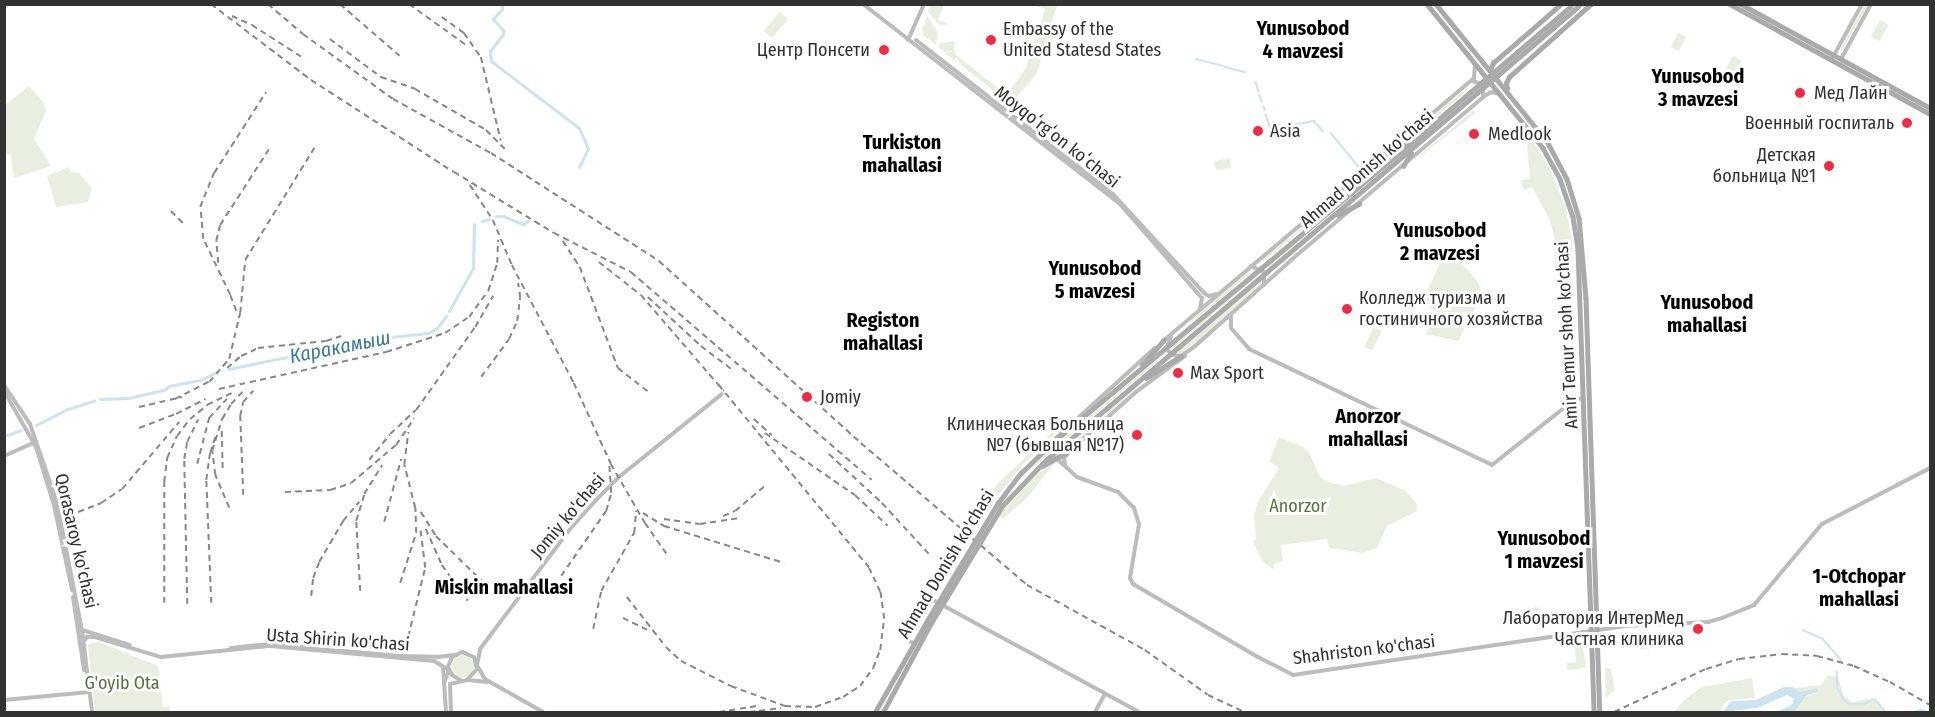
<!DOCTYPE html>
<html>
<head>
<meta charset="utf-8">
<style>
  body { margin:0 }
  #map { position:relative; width:1935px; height:717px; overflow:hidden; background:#fff; font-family:"Fira Sans Condensed",sans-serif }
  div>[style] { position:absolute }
  .green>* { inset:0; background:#e9efe0; transform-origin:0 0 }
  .round { border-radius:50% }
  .water>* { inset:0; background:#cce3f0 }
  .stream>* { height:1.5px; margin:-0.75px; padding:0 0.75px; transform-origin:0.75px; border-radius:0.75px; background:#cce3f0 }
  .canal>* { height:3px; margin:-1.5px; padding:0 1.5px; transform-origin:1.5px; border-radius:1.5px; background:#cce3f0 }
  .secondary>* { height:4px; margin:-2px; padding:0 2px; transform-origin:2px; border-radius:2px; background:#bcbcbc }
  .primary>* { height:4.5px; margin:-2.25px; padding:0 2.25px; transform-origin:2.25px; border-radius:2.25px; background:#aaa }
  .rail>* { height:1.5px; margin-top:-0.75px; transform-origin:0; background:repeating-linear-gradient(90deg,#878787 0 6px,transparent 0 10.5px) }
  .primary-bridge>* { height:4.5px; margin:-2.25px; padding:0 2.25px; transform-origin:2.25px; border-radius:2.25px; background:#aaa }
  .dots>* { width:16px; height:16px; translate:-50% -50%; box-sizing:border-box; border:3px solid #fff; border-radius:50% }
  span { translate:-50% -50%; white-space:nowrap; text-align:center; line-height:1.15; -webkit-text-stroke:6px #fff; paint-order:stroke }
  .poi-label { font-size:18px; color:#323232 }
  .left { translate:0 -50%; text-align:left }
  .right { translate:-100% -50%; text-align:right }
  .street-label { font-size:18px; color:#323232 }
  .park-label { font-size:18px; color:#57723b }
  .neighbourhood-label { font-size:20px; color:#000; font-weight:700 }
  .water-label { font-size:20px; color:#39799c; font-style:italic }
  .frame { position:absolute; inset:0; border:6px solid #323232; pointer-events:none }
</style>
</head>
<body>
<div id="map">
  <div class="green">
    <div style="clip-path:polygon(931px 4px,944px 5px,938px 20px,947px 23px,946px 25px,939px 25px,928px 12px)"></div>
    <div style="clip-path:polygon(1033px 5px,1057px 5px,1037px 73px,1011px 104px,1004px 98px,1026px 68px,1045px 9px)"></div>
    <div style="clip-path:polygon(1864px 5px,1868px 5px,1841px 52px,1841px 48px)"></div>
    <div style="left:780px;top:12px;width:11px;height:25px;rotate:41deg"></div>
    <div style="clip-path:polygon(927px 16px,938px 32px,936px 45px,924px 36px,922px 30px)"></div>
    <div style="left:1880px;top:20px;width:10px;height:19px;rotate:29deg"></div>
    <div style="left:1678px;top:33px;width:9px;height:16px;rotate:27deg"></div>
    <div style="clip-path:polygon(954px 41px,955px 54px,1003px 92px,1000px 96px,961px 65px,956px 57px,955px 61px,945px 53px,953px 51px,944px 52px,938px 47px,940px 43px)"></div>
    <div style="left:1733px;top:56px;width:10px;height:24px;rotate:29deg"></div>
    <div style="clip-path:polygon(29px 86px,44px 103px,46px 111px,34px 139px,51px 166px,14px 178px,11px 155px,5px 153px,5px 105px)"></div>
    <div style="clip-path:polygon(1463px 91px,1465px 93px,1431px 121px,1401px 142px)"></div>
    <div style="clip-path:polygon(1474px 110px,1476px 113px,1418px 158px,1419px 156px)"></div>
    <div style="clip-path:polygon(1428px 130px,1268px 268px,1266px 266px)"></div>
    <div style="clip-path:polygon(1532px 139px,1551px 171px,1566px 209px,1572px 240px,1573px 274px,1556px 274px,1554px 236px,1550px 220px,1532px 187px,1525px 190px,1522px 186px,1521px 180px,1530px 179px,1527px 145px)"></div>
    <div style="clip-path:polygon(1397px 150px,1263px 262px,1262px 260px)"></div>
    <div style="clip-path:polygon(1230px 158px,1231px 168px,1216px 170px,1214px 161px)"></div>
    <div style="clip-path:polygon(69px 167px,70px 172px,79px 173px,92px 188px,88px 202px,56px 207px,47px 176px)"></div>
    <div style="clip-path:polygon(1450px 252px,1476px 279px,1480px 287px,1478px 302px,1458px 341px,1426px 334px,1437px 311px,1421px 304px,1445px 253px)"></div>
    <div style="clip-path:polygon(1255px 269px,1193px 322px,1181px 332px,1205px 307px,1240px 277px)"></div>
    <div style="clip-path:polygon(1257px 274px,1258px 276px,1171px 350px,1169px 348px)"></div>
    <div style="clip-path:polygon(1263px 279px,1260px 285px,1199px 340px,1180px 354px,1174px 355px)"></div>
    <div style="left:1374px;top:327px;width:9px;height:22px;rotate:27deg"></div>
    <div style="clip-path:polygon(1165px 353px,1166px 354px,1023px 476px,1056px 444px)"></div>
    <div style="clip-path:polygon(1170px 365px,1075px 445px,1073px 443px,1133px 390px)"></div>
    <div style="clip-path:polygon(1058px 427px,1060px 429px,1027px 460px,987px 509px,981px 504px,999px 482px)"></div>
    <div style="clip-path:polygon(1279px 437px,1303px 447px,1310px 454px,1320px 477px,1328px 482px,1344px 486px,1376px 478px,1406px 491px,1417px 504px,1417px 511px,1387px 526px,1377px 548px,1363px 553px,1329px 548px,1327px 539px,1281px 545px,1283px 561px,1274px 564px,1274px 570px,1263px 562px,1253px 542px,1256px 539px,1254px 517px,1257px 503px,1279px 468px,1269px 461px)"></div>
    <div style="clip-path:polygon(1056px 461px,1028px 497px,1003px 519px,999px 516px,1036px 475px)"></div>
    <div style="left:1538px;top:607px;width:15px;height:16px;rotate:79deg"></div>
    <div style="clip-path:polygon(1582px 638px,1586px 668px,1567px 670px,1567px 663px,1576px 662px,1574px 639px)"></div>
    <div style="left:1659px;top:640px;width:7px;height:20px;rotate:82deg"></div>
    <div style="clip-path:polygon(99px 642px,158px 666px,163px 707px,169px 706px,170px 712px,95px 712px,88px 644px)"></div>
    <div class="round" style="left:452px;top:655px;width:22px;height:22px"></div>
    <div style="clip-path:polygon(1605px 667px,1611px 669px,1615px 690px,1606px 698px)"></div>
    <div style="clip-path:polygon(1828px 675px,1838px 677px,1844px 696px,1852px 702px,1875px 698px,1887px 712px,1794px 712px,1803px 698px,1814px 694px,1817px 688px,1799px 692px,1793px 688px,1821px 685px)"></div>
    <div style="clip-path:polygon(1752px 678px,1755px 698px,1729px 700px,1723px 704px,1722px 712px,1674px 712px,1683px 701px,1702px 687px)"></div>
  </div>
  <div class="water">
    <div style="clip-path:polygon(1784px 687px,1793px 687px,1799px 692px,1817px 688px,1818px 691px,1806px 696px,1794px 712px,1775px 712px,1792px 705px,1794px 699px,1787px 695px,1757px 708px,1723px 712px,1731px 701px,1756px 700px)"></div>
  </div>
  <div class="stream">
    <div style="left:1196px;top:59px;width:29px;rotate:14deg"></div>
    <div style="left:1225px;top:67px;width:21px;rotate:14deg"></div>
    <div style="left:1256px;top:82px;width:10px;rotate:73deg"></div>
    <div style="left:1260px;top:95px;width:7px;rotate:74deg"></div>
    <div style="left:1264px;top:106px;width:4px;rotate:76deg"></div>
    <div style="left:1266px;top:114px;width:16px;rotate:72deg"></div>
    <div style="left:1277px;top:128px;width:38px;rotate:-11deg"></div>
    <div style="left:1314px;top:121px;width:13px;rotate:48deg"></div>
    <div style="left:1331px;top:133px;width:44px;rotate:50.5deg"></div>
    <div style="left:1803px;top:630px;width:22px;rotate:24deg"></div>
    <div style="left:1823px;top:639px;width:28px;rotate:49deg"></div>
    <div style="left:1837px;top:671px;width:17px;rotate:87deg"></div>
    <div style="left:1838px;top:688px;width:13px;rotate:63deg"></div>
    <div style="left:1844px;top:700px;width:6px;rotate:39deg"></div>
    <div style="left:1849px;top:704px;width:15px"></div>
    <div style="left:1864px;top:704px;width:12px;rotate:-24deg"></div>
    <div style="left:1875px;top:699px;width:17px;rotate:50deg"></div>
    <div style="left:1913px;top:712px;width:8px;rotate:-14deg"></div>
    <div style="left:1921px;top:710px;width:6px;rotate:18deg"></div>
  </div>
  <div class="canal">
    <div style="left:502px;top:4px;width:5px;rotate:90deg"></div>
    <div style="left:502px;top:9px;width:13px;rotate:132deg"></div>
    <div style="left:493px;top:19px;width:15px;rotate:48deg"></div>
    <div style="left:503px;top:30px;width:4px;rotate:90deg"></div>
    <div style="left:503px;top:34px;width:21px;rotate:127deg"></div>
    <div style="left:490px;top:51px;width:10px;rotate:84deg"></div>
    <div style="left:491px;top:61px;width:111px;rotate:37.3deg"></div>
    <div style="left:579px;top:128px;width:22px;rotate:66deg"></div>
    <div style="left:588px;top:148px;width:21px;rotate:115deg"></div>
    <div style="left:496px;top:216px;width:7px"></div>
    <div style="left:503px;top:216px;width:22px;rotate:22deg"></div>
    <div style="left:523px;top:224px;width:6px;rotate:-31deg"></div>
    <div style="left:482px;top:221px;width:7px;rotate:-16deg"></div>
    <div style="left:449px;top:311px;width:49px;rotate:-60.8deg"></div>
    <div style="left:473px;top:268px;width:44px;rotate:-88.7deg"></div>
    <div style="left:228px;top:369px;width:156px;rotate:-11.5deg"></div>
    <div style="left:381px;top:338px;width:47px;rotate:-6.1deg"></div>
    <div style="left:428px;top:333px;width:10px;rotate:-29deg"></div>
    <div style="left:437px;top:328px;width:15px;rotate:-53deg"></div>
    <div style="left:100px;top:399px;width:28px;rotate:-2deg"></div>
    <div style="left:128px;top:398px;width:37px;rotate:-13deg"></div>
    <div style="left:164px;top:390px;width:6px;rotate:-39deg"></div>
    <div style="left:169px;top:386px;width:32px;rotate:-11deg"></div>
    <div style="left:200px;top:380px;width:19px;rotate:-25deg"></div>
    <div style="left:36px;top:425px;width:36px;rotate:-27deg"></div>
    <div style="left:68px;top:409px;width:28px;rotate:-18deg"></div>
    <div style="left:4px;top:436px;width:18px;rotate:-19deg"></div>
  </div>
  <div class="secondary">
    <div style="left:863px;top:4px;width:324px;rotate:37.9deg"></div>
    <div style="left:1119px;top:203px;width:126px;rotate:48.9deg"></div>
    <div style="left:1202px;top:298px;width:10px;rotate:101deg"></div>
    <div style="left:908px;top:40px;width:39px;rotate:-66deg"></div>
    <div style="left:916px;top:40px;width:250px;rotate:38deg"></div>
    <div style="left:1113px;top:194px;width:134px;rotate:47.4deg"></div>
    <div style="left:1204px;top:293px;width:6px;rotate:31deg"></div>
    <div style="left:1209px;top:296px;width:7px;rotate:-16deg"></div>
    <div style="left:1833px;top:57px;width:60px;rotate:-61.3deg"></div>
    <div style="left:1841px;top:59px;width:63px;rotate:-61.4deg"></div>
    <div style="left:1472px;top:81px;width:11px;rotate:15deg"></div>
    <div style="left:1483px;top:84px;width:13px;rotate:90deg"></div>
    <div style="left:1251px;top:266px;width:14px;rotate:25deg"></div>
    <div style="left:1264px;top:272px;width:13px;rotate:90deg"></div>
    <div style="left:1231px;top:315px;width:13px;rotate:90deg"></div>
    <div style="left:1231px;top:328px;width:28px;rotate:49deg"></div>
    <div style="left:1249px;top:349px;width:269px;rotate:25.5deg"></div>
    <div style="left:1492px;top:465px;width:105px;rotate:-38.4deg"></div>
    <div style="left:1574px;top:400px;width:9px;rotate:-13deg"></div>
    <div style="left:1171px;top:337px;width:12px;rotate:114deg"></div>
    <div style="left:1166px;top:348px;width:9px;rotate:49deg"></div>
    <div style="left:1172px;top:355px;width:9px;rotate:6deg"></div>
    <div style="left:1181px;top:356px;width:16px;rotate:-35deg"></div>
    <div style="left:1194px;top:347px;width:138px;rotate:-41.8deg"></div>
    <div style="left:1297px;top:255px;width:244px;rotate:-40.3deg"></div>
    <div style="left:1483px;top:97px;width:9px;rotate:-32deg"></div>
    <div style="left:1491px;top:92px;width:9px;rotate:13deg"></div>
    <div style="left:1163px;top:341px;width:407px;rotate:-40.2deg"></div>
    <div style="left:1474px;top:78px;width:13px;rotate:-86deg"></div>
    <div style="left:4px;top:385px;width:47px;rotate:56.3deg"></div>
    <div style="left:30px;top:424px;width:83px;rotate:71.1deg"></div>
    <div style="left:57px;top:503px;width:129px;rotate:78.9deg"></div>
    <div style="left:82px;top:630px;width:83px;rotate:83deg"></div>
    <div style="left:4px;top:391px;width:64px;rotate:60.3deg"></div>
    <div style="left:36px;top:447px;width:61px;rotate:72.8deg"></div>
    <div style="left:54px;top:505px;width:87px;rotate:78deg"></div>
    <div style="left:1056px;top:438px;width:134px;rotate:-42.3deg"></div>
    <div style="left:4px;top:456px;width:34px;rotate:-24deg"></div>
    <div style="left:1056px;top:458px;width:28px;rotate:42deg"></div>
    <div style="left:1077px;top:477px;width:44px;rotate:20.1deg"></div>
    <div style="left:1118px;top:492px;width:23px;rotate:45deg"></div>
    <div style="left:1134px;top:508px;width:17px;rotate:73deg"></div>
    <div style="left:1139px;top:524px;width:55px;rotate:99.5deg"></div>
    <div style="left:1130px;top:578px;width:7px;rotate:63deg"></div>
    <div style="left:1133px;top:584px;width:145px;rotate:30.3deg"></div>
    <div style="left:1258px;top:657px;width:39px;rotate:27deg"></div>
    <div style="left:1293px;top:675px;width:334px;rotate:-8.4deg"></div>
    <div style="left:1623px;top:626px;width:85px;rotate:-2.7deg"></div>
    <div style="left:1708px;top:622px;width:15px;rotate:-16deg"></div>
    <div style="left:1722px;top:618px;width:35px;rotate:-22deg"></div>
    <div style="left:1754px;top:605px;width:106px;rotate:-50deg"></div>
    <div style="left:1822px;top:524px;width:122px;rotate:-27.4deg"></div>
    <div style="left:1065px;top:465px;width:7px;rotate:-98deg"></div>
    <div style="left:1064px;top:458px;width:11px;rotate:-49deg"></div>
    <div style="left:1071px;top:450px;width:87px;rotate:-41.7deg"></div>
    <div style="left:1136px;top:392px;width:61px;rotate:-36.3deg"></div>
    <div style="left:73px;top:597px;width:74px;rotate:81.4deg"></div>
    <div style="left:79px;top:629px;width:53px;rotate:17.4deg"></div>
    <div style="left:84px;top:641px;width:5px;rotate:-53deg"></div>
    <div style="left:87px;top:637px;width:8px"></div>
    <div style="left:95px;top:637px;width:69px;rotate:16.9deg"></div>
    <div style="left:161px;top:657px;width:110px;rotate:-5.8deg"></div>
    <div style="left:270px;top:646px;width:165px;rotate:5.2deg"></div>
    <div style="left:434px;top:661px;width:17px;rotate:31deg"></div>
    <div style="left:449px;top:670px;width:14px;rotate:111deg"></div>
    <div style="left:914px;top:643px;width:8px;rotate:-157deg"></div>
    <div style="left:907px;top:640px;width:6px;rotate:-90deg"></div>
    <div style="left:907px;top:634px;width:33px;rotate:-59deg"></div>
    <div style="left:924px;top:606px;width:11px;rotate:-34deg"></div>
    <div style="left:933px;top:600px;width:234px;rotate:28.5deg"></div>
    <div style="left:231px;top:648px;width:39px;rotate:-6deg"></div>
    <div style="left:270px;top:644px;width:130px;rotate:5.3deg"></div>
    <div style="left:399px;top:656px;width:39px;rotate:1deg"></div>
    <div style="left:438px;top:657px;width:16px;rotate:-7deg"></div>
    <div style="left:443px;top:667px;width:45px;rotate:86.2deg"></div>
    <div style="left:468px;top:680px;width:19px;rotate:6deg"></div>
    <div style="left:4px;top:700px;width:86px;rotate:-5.3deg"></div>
    <div style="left:451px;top:712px;width:28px;rotate:-92deg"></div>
    <div style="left:450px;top:684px;width:17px;rotate:-13deg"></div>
    <div style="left:467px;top:680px;width:15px;rotate:-48deg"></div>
    <div style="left:477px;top:669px;width:12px;rotate:-104deg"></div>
    <div style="left:474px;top:657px;width:13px;rotate:-157deg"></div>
    <div style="left:462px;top:652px;width:11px;rotate:153deg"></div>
    <div style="left:452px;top:657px;width:11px;rotate:112deg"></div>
    <div style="left:448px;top:667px;width:9px;rotate:63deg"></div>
    <div style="left:452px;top:675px;width:12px;rotate:31deg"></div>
    <div style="left:543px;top:712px;width:67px;rotate:-150.4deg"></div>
    <div style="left:485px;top:679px;width:16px;rotate:-120deg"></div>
    <div style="left:477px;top:665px;width:16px;rotate:-79deg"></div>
    <div style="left:480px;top:649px;width:150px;rotate:-53.1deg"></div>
    <div style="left:570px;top:529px;width:38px;rotate:-48deg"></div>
    <div style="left:595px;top:501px;width:34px;rotate:-45deg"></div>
    <div style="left:619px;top:477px;width:132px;rotate:-38.9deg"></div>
    <div style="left:1095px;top:712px;width:21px;rotate:-61deg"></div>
  </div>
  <div class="primary">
    <div style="left:1427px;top:4px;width:185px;rotate:51.1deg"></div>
    <div style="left:1543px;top:148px;width:35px;rotate:61deg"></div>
    <div style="left:1560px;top:179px;width:40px;rotate:71.1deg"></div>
    <div style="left:1573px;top:217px;width:33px;rotate:81deg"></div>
    <div style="left:1578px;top:250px;width:462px;rotate:88deg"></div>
    <div style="left:1436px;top:4px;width:179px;rotate:51.1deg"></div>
    <div style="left:1548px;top:143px;width:41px;rotate:62.2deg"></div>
    <div style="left:1567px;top:179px;width:41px;rotate:72.9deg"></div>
    <div style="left:1579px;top:218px;width:80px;rotate:85deg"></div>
    <div style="left:1586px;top:298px;width:414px;rotate:88.1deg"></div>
    <div style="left:1730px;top:4px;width:228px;rotate:28.8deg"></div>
    <div style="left:1741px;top:4px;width:216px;rotate:28.8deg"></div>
    <div style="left:1573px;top:11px;width:10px;rotate:-45deg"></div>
    <div style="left:1490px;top:70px;width:8px;rotate:-67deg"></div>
    <div style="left:1493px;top:63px;width:90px;rotate:-40.9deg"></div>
    <div style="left:1507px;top:89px;width:6px;rotate:-99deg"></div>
    <div style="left:1506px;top:83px;width:7px;rotate:-63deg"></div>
    <div style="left:1509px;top:77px;width:110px;rotate:-41.7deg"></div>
    <div style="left:1386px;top:153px;width:29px;rotate:-29deg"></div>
    <div style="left:1403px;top:166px;width:15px;rotate:-58deg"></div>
    <div style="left:1338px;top:215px;width:24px;rotate:-28deg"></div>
    <div style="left:1142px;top:365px;width:33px;rotate:-49deg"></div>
    <div style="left:1146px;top:378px;width:41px;rotate:-32.2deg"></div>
    <div style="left:1042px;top:466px;width:33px;rotate:-29deg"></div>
    <div style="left:998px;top:503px;width:38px;rotate:-53deg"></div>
    <div style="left:1021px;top:473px;width:43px;rotate:-44.1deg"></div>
    <div style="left:1052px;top:443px;width:497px;rotate:-39.9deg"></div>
    <div style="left:1002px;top:506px;width:64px;rotate:-46.3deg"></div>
    <div style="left:1046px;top:460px;width:512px;rotate:-40.41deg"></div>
    <div style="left:875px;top:712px;width:105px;rotate:-60.3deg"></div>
    <div style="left:883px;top:712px;width:101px;rotate:-61.7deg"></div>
  </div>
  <div class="rail">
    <div style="left:211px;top:4px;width:126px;rotate:37.2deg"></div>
    <div style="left:311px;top:80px;width:170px;rotate:32.8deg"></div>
    <div style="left:454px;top:172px;width:117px;rotate:31.4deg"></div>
    <div style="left:554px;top:233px;width:86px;rotate:26.9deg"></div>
    <div style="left:631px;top:272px;width:318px;rotate:40.8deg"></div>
    <div style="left:268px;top:4px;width:46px;rotate:40.6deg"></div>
    <div style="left:303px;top:34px;width:111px;rotate:35.8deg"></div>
    <div style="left:393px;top:99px;width:112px;rotate:28.9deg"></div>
    <div style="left:491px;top:153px;width:200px;rotate:32.7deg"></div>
    <div style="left:659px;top:261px;width:272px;rotate:42deg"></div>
    <div style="left:861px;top:443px;width:218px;rotate:40.5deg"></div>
    <div style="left:1027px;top:585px;width:135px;rotate:28.8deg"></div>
    <div style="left:1145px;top:650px;width:77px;rotate:35.5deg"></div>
    <div style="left:1208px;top:695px;width:40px;rotate:25deg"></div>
    <div style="left:340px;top:4px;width:79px;rotate:40.9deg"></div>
    <div style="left:409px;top:4px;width:70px;rotate:35.7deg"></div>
    <div style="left:232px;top:16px;width:22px;rotate:24deg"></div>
    <div style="left:252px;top:25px;width:63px;rotate:32.7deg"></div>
    <div style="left:442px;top:17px;width:27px;rotate:36deg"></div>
    <div style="left:464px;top:33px;width:29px;rotate:55deg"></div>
    <div style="left:481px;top:57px;width:86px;rotate:76.6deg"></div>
    <div style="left:330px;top:39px;width:64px;rotate:36.7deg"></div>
    <div style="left:381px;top:77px;width:36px;rotate:19deg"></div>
    <div style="left:415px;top:89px;width:82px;rotate:30deg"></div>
    <div style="left:486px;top:130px;width:28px;rotate:45deg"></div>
    <div style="left:470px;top:185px;width:42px;rotate:56.7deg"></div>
    <div style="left:493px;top:220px;width:49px;rotate:67.1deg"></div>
    <div style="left:512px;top:265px;width:133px;rotate:62.3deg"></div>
    <div style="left:574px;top:383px;width:89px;rotate:65.4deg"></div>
    <div style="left:611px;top:464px;width:68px;rotate:60deg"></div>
    <div style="left:645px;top:523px;width:38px;rotate:55deg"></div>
    <div style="left:171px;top:211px;width:17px;rotate:45deg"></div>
    <div style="left:563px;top:241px;width:31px;rotate:57deg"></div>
    <div style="left:580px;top:267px;width:108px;rotate:69.4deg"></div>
    <div style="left:618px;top:368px;width:39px;rotate:38deg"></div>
    <div style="left:599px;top:262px;width:53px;rotate:38.2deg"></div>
    <div style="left:641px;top:295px;width:127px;rotate:49.2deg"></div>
    <div style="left:218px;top:263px;width:22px;rotate:-95deg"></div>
    <div style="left:216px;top:241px;width:16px;rotate:-76deg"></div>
    <div style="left:220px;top:225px;width:90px;rotate:-57.2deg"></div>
    <div style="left:648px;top:297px;width:72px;rotate:42.8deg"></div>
    <div style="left:701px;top:346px;width:41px;rotate:37.1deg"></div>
    <div style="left:236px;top:311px;width:17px;rotate:-111deg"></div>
    <div style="left:230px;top:295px;width:62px;rotate:-115.7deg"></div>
    <div style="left:203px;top:239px;width:32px;rotate:-95deg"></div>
    <div style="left:200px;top:207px;width:37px;rotate:-68deg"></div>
    <div style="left:214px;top:173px;width:96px;rotate:-57.3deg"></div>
    <div style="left:227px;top:368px;width:18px;rotate:-41deg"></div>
    <div style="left:241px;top:356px;width:19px;rotate:-25deg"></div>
    <div style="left:258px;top:348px;width:68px;rotate:-5.9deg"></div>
    <div style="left:326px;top:341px;width:16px;rotate:-18deg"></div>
    <div style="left:481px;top:377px;width:47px;rotate:-53.6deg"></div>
    <div style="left:509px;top:339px;width:20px;rotate:-66deg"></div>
    <div style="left:517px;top:321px;width:23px;rotate:-83deg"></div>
    <div style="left:520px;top:298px;width:15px;rotate:-98deg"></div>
    <div style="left:219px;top:389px;width:171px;rotate:-12.5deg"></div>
    <div style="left:386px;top:352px;width:62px;rotate:-17.9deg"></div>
    <div style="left:445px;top:333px;width:29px;rotate:-34deg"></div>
    <div style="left:469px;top:317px;width:32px;rotate:-54deg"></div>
    <div style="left:488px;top:291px;width:29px;rotate:-72deg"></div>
    <div style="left:497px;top:263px;width:23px;rotate:-88deg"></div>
    <div style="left:175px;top:399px;width:38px;rotate:-27deg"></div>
    <div style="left:209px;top:382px;width:30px;rotate:-49deg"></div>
    <div style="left:229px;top:359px;width:47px;rotate:-76.6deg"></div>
    <div style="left:240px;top:313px;width:53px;rotate:-84.6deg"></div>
    <div style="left:245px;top:260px;width:135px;rotate:-58.3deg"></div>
    <div style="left:139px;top:407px;width:44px;rotate:-13.1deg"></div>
    <div style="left:754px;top:419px;width:24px;rotate:42deg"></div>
    <div style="left:139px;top:428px;width:40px;rotate:-21deg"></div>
    <div style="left:176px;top:414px;width:33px;rotate:-27deg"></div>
    <div style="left:222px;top:431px;width:42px;rotate:88.6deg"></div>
    <div style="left:765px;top:433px;width:109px;rotate:34.6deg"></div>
    <div style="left:855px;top:495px;width:45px;rotate:43.2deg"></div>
    <div style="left:829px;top:454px;width:72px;rotate:42.8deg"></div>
    <div style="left:882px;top:503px;width:69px;rotate:47.3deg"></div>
    <div style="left:369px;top:460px;width:33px;rotate:-51deg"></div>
    <div style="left:390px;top:434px;width:35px;rotate:-43deg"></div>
    <div style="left:416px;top:410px;width:102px;rotate:-54.6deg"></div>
    <div style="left:475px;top:327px;width:36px;rotate:-60deg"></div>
    <div style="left:197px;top:464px;width:48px;rotate:-75.4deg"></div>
    <div style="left:209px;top:418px;width:26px;rotate:-47deg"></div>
    <div style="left:285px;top:492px;width:45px;rotate:-2.5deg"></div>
    <div style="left:330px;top:490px;width:22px;rotate:-18deg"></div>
    <div style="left:351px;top:483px;width:59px;rotate:-40.2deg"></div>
    <div style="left:396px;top:445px;width:32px;rotate:-56deg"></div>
    <div style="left:243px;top:495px;width:79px;rotate:-92.2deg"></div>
    <div style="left:240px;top:416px;width:14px;rotate:-78deg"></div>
    <div style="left:243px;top:402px;width:15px;rotate:-48deg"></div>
    <div style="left:229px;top:508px;width:36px;rotate:-113deg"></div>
    <div style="left:215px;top:475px;width:24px;rotate:-97deg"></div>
    <div style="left:212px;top:451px;width:34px;rotate:-73deg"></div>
    <div style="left:222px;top:419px;width:17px;rotate:-59deg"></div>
    <div style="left:231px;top:404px;width:21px;rotate:-47deg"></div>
    <div style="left:78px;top:512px;width:25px;rotate:-21deg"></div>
    <div style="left:101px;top:503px;width:25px;rotate:-34deg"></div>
    <div style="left:122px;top:489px;width:88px;rotate:-49.6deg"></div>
    <div style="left:421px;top:512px;width:28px;rotate:58deg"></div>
    <div style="left:436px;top:536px;width:64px;rotate:44.4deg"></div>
    <div style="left:643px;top:513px;width:25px;rotate:32deg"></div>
    <div style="left:664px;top:526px;width:126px;rotate:17.1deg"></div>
    <div style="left:723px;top:516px;width:13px;rotate:-23deg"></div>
    <div style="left:735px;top:511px;width:38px;rotate:-40deg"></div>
    <div style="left:664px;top:519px;width:36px;rotate:8deg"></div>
    <div style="left:700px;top:524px;width:40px;rotate:-8.5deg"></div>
    <div style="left:384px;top:522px;width:65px;rotate:-74.9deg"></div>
    <div style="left:426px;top:529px;width:39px;rotate:66deg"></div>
    <div style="left:442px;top:565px;width:44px;rotate:54.2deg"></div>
    <div style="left:561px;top:576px;width:79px;rotate:-55.3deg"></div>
    <div style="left:606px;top:511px;width:19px;rotate:-74deg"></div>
    <div style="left:611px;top:493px;width:29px;rotate:-94deg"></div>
    <div style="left:400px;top:583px;width:52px;rotate:-72.3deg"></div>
    <div style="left:416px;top:533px;width:25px;rotate:-92deg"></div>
    <div style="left:415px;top:508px;width:44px;rotate:-104.3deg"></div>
    <div style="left:404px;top:465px;width:33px;rotate:-83deg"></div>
    <div style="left:360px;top:591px;width:70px;rotate:-93.3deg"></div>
    <div style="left:356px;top:521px;width:28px;rotate:-73deg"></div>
    <div style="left:364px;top:494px;width:34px;rotate:-58deg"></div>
    <div style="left:311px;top:596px;width:18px;rotate:-84deg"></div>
    <div style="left:313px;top:578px;width:17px;rotate:-69deg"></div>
    <div style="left:319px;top:562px;width:48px;rotate:-59.7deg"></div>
    <div style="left:343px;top:521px;width:25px;rotate:-50deg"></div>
    <div style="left:627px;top:597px;width:63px;rotate:52deg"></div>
    <div style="left:666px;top:647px;width:21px;rotate:43deg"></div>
    <div style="left:681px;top:661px;width:56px;rotate:26.6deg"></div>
    <div style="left:731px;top:686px;width:58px;rotate:20.3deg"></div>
    <div style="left:785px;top:706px;width:30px;rotate:2deg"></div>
    <div style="left:815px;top:707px;width:30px;rotate:-20deg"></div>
    <div style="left:843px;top:697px;width:20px;rotate:-33deg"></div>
    <div style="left:860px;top:686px;width:22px;rotate:-54deg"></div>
    <div style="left:873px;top:668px;width:19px;rotate:-69deg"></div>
    <div style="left:880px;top:650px;width:31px;rotate:-83deg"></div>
    <div style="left:884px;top:619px;width:27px;rotate:-98deg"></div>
    <div style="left:880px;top:592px;width:26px;rotate:-115deg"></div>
    <div style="left:869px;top:568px;width:237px;rotate:-129.5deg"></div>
    <div style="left:164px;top:603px;width:121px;rotate:-90deg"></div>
    <div style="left:164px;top:482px;width:24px;rotate:-83deg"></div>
    <div style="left:167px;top:458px;width:24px;rotate:-66deg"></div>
    <div style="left:177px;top:436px;width:21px;rotate:-53deg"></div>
    <div style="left:190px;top:419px;width:22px;rotate:-39deg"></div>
    <div style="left:207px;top:405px;width:30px;rotate:-26deg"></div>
    <div style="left:211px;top:603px;width:123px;rotate:-92.3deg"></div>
    <div style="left:206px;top:480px;width:27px;rotate:-82deg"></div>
    <div style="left:210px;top:453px;width:20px;rotate:-72deg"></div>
    <div style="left:187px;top:604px;width:145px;rotate:-91.2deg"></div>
    <div style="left:184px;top:459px;width:17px;rotate:-80deg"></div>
    <div style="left:187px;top:442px;width:25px;rotate:-64deg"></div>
    <div style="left:623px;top:618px;width:30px;rotate:26deg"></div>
    <div style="left:593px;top:629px;width:39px;rotate:-78deg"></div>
    <div style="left:601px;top:591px;width:67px;rotate:-60.4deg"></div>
    <div style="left:634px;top:533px;width:22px;rotate:-85deg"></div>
    <div style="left:408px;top:637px;width:71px;rotate:-76.2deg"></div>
    <div style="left:425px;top:568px;width:40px;rotate:-97.1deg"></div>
    <div style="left:719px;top:712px;width:38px;rotate:-9deg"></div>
    <div style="left:749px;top:712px;width:32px;rotate:-7deg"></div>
    <div style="left:1614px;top:712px;width:102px;rotate:-25.1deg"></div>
    <div style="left:1706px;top:669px;width:34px;rotate:-17deg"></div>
    <div style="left:1739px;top:659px;width:43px;rotate:-6.6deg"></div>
    <div style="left:1782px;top:654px;width:35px;rotate:3deg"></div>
    <div style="left:1817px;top:656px;width:38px;rotate:15deg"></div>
    <div style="left:1854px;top:666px;width:39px;rotate:24deg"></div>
    <div style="left:1890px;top:682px;width:46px;rotate:29.9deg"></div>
  </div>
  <div class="primary-bridge">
    <div style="left:1433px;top:124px;width:180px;rotate:-40.5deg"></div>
    <div style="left:1436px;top:128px;width:180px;rotate:-40.5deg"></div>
    <div style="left:927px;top:621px;width:138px;rotate:-59deg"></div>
    <div style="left:931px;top:623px;width:137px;rotate:-58.7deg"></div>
  </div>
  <div class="dots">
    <div style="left:991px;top:40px;background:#f12c42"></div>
    <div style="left:884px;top:50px;background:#f12c42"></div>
    <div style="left:1800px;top:93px;background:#f12c42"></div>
    <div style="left:1907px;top:123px;background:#f12c42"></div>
    <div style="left:1258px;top:131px;background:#f12c42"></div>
    <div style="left:1474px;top:134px;background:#f12c42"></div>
    <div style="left:1829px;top:166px;background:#f12c42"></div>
    <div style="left:1347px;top:309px;background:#f12c42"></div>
    <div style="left:1178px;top:373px;background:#f12c42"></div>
    <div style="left:807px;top:397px;background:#f12c42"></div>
    <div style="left:1137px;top:435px;background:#f12c42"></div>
    <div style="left:1698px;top:629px;background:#f12c42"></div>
  </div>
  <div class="poi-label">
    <span class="left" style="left:1003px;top:40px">Embassy of the<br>United Statesd States</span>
    <span class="right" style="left:870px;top:50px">Центр Понсети</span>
    <span class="left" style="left:1814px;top:93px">Мед Лайн</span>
    <span class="right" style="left:1894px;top:123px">Военный госпиталь</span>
    <span class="left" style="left:1270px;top:131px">Asia</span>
    <span class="left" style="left:1488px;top:134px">Medlook</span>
    <span class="right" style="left:1816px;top:166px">Детская<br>больница №1</span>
    <span class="left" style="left:1359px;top:309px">Колледж туризма и<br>гостиничного хозяйства</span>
    <span class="left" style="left:1190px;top:373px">Max Sport</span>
    <span class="left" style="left:820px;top:397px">Jomiy</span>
    <span class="right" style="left:1124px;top:435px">Клиническая Больница<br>№7 (бывшая №17)</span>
    <span class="right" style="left:1684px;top:629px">Лаборатория ИнтерМед<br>Частная клиника</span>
  </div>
  <div class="street-label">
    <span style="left:1057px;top:137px;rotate:38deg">Moyqoʻrgʻon koʻchasi</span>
    <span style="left:1367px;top:169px;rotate:-41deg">Ahmad Donish ko'chasi</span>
    <span style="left:1567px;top:335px;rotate:-93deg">Amir Temur shoh ko'chasi</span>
    <span style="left:568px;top:516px;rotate:-50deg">Jomiy ko'chasi</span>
    <span style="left:76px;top:541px;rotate:77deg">Qorasaroy ko'chasi</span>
    <span style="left:946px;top:564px;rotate:-59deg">Ahmad Donish ko'chasi</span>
    <span style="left:338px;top:640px;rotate:4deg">Usta Shirin ko'chasi</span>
    <span style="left:1364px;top:650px;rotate:-7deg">Shahriston ko'chasi</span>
  </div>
  <div class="park-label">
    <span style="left:1298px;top:506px">Anorzor</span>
    <span style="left:122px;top:683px">G'oyib Ota</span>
  </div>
  <div class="neighbourhood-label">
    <span style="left:1303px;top:40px">Yunusobod<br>4 mavzesi</span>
    <span style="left:1698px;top:88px">Yunusobod<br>3 mavzesi</span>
    <span style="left:902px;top:154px">Turkiston<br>mahallasi</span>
    <span style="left:1440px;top:242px">Yunusobod<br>2 mavzesi</span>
    <span style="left:1095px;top:280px">Yunusobod<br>5 mavzesi</span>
    <span style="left:1707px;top:314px">Yunusobod<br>mahallasi</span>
    <span style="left:883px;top:332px">Registon<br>mahallasi</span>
    <span style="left:1368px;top:428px">Anorzor<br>mahallasi</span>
    <span style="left:1544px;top:550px">Yunusobod<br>1 mavzesi</span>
    <span style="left:1859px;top:588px">1-Otchopar<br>mahallasi</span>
    <span style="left:504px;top:587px">Miskin mahallasi</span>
  </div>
  <div class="water-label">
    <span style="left:340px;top:347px;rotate:-11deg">Каракамыш</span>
  </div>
  <div class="frame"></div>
</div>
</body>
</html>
